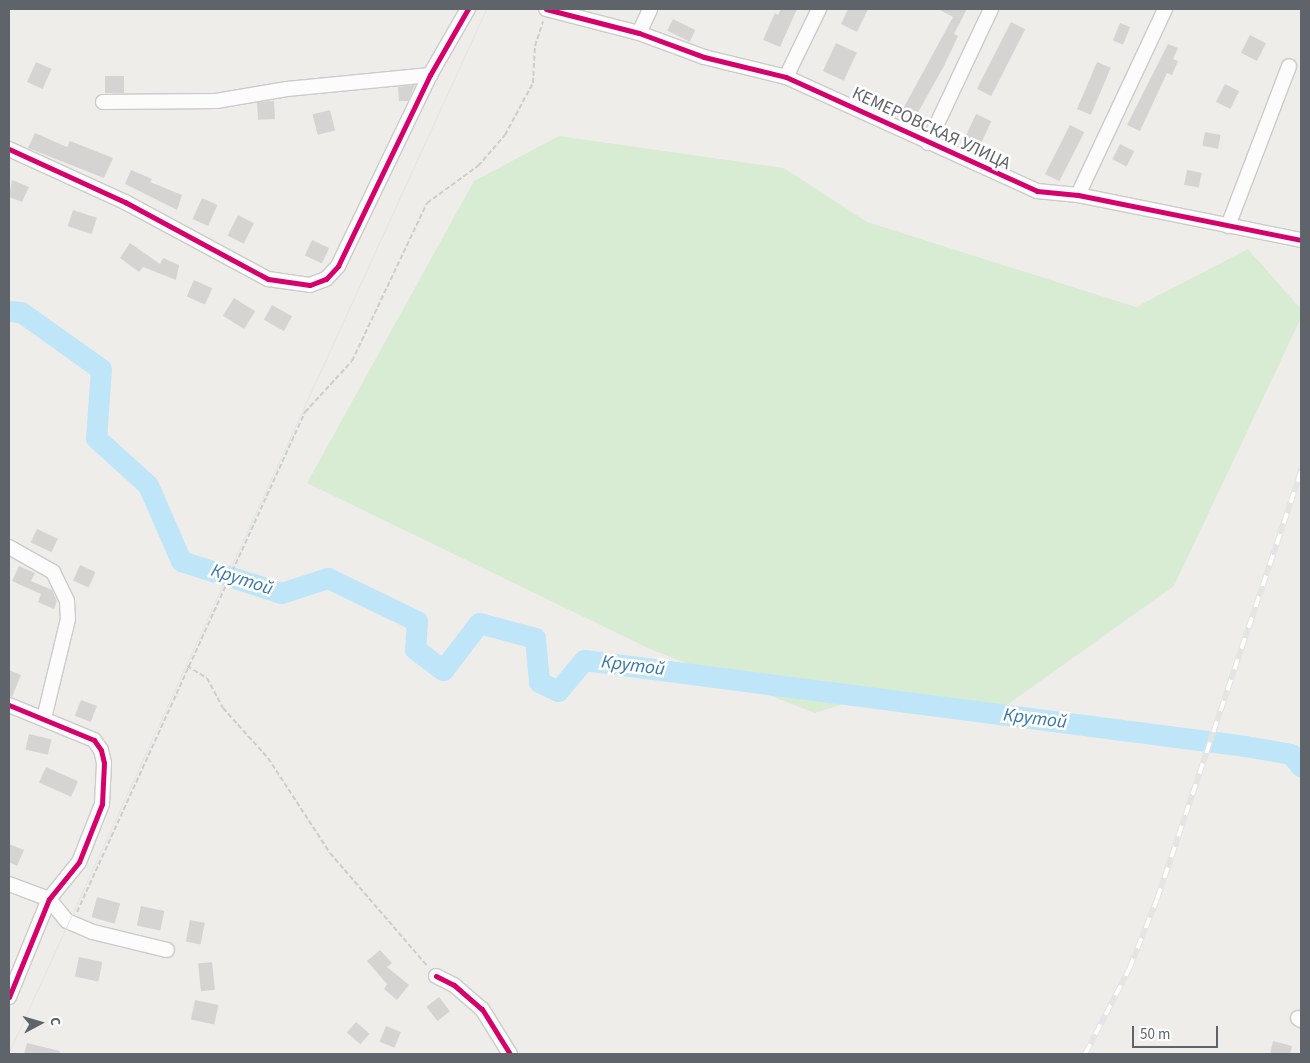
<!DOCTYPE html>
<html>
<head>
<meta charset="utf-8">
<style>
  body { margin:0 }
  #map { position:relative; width:1310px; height:1063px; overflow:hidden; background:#efedea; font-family:"Source Sans 3",sans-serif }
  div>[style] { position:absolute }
  .green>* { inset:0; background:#d8ecd3 }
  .river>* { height:21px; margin:-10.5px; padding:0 10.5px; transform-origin:10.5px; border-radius:10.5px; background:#bfe5f9 }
  .building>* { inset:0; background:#d6d4d3; transform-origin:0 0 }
  .path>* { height:2px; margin-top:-1px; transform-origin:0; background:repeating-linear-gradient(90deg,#cacfcc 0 5px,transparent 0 7.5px) }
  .roads { filter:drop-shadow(1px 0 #cbcbcb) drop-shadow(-1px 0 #cbcbcb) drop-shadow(0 1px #cbcbcb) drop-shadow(0 -1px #cbcbcb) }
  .minor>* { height:14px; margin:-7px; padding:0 7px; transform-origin:7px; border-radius:7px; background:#fdfcfc }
  .tram>* { height:1px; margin:-0.5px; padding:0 0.5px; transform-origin:0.5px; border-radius:0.5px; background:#e4e4e4 }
  .rail>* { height:5.5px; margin-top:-2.75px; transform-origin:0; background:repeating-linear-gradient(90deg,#fff 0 11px,#e4e4e4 0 22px); box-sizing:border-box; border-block:1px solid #e4e4e4 }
  .cycleway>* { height:5px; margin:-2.5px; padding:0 2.5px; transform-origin:2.5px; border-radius:2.5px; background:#d6006c }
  span { translate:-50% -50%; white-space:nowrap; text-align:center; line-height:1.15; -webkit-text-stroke:5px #fff; paint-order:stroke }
  .street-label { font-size:18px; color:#5e6469 }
  .water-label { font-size:19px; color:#3578ab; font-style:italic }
  .frame { position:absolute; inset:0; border:10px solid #5e6469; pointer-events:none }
  .north { position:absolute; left:15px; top:998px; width:50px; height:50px; -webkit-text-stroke:4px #fff; paint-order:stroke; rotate:84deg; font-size:14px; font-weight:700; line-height:20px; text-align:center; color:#5e6469 }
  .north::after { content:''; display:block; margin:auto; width:18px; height:22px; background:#5e6469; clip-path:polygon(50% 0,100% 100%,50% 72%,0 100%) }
  .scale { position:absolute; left:1132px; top:1026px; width:86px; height:22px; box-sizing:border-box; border:2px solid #5e6469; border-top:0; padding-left:6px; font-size:15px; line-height:18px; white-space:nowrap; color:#5e6469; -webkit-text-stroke:4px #fff; paint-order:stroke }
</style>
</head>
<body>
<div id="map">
  <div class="green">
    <div style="clip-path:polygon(559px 136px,784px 168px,867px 222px,1136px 307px,1248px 249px,1301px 309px,1301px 318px,1174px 586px,1007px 705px,852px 701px,815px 713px,650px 649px,307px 483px,474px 181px)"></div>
  </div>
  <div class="river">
    <div style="left:9px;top:311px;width:12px;rotate:5deg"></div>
    <div style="left:21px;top:312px;width:98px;rotate:35.5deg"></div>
    <div style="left:101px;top:369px;width:69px;rotate:94.1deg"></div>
    <div style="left:96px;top:438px;width:70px;rotate:42.1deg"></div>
    <div style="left:148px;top:485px;width:83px;rotate:66.5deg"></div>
    <div style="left:181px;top:561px;width:105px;rotate:17.7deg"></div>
    <div style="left:281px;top:593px;width:49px;rotate:-17.7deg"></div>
    <div style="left:328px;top:578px;width:99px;rotate:25.8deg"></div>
    <div style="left:417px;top:621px;width:28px;rotate:94deg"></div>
    <div style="left:415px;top:649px;width:35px;rotate:37deg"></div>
    <div style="left:443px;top:670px;width:59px;rotate:-52.5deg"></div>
    <div style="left:479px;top:623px;width:58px;rotate:15deg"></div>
    <div style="left:535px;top:638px;width:44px;rotate:84.8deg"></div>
    <div style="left:539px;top:682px;width:21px;rotate:25deg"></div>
    <div style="left:558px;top:691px;width:40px;rotate:-50deg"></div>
    <div style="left:584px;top:660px;width:667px;rotate:7.41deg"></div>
    <div style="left:1245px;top:746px;width:47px;rotate:9.9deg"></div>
    <div style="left:1291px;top:754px;width:16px;rotate:52deg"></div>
  </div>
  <div class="building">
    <div style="clip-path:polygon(781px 9px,797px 9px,780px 47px,763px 40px,775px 13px,778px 15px)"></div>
    <div style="clip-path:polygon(848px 9px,868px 9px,857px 32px,841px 24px)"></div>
    <div style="clip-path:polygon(938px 9px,967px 9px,954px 34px,958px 36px,944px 66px,916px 116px,903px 109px,953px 17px)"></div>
    <div style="left:673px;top:19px;width:25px;height:13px;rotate:26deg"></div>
    <div style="left:1011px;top:22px;width:16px;height:75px;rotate:27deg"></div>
    <div style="left:1120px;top:23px;width:11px;height:19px;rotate:22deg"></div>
    <div style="left:1250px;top:35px;width:18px;height:20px;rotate:27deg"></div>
    <div style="left:836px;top:43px;width:23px;height:31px;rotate:25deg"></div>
    <div style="clip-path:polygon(1168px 44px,1178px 48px,1173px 59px,1178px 61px,1172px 75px,1167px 73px,1140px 131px,1127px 125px)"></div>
    <div style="left:36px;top:62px;width:17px;height:22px;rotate:24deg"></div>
    <div style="left:1097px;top:62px;width:15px;height:51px;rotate:23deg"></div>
    <div style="left:105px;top:76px;width:19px;height:17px"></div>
    <div style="left:1225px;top:84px;width:16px;height:20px;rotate:27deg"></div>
    <div style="clip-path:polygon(415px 85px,408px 101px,399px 101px,398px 87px)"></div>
    <div style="left:274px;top:101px;width:18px;height:17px;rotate:87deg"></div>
    <div style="left:330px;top:110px;width:21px;height:18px;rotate:76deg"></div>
    <div style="left:976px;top:114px;width:17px;height:25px;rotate:25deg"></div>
    <div style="left:1070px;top:125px;width:16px;height:55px;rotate:27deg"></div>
    <div style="left:1205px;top:132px;width:16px;height:14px;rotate:11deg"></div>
    <div style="clip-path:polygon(35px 133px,67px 147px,70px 141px,113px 158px,104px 178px,28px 148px)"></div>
    <div style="left:1120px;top:144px;width:16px;height:17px;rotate:27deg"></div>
    <div style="clip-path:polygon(131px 170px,152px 179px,150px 182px,182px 195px,177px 210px,125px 184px)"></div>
    <div style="left:1187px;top:170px;width:15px;height:15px;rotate:11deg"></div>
    <div style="clip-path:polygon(12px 180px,29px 187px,22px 202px,9px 197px)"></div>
    <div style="left:202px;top:198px;width:17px;height:23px;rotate:24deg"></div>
    <div style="left:73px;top:210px;width:25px;height:17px;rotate:18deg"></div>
    <div style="left:238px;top:215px;width:18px;height:23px;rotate:27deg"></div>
    <div style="left:312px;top:240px;width:19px;height:17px;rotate:25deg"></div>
    <div style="clip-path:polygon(130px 243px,160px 264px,163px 258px,179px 265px,176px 280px,143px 267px,139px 272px,120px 258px)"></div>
    <div style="left:194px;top:280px;width:20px;height:18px;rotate:24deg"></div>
    <div style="left:234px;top:298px;width:25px;height:21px;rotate:32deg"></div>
    <div style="left:272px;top:305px;width:23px;height:17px;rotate:29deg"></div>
    <div style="left:37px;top:529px;width:23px;height:15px;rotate:25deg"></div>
    <div style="left:80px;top:565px;width:17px;height:17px;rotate:24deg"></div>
    <div style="clip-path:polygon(19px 566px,35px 573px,31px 581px,52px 590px,57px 601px,54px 609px,38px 602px,41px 594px,12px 581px)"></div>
    <div style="clip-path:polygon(9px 670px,21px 675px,12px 697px,9px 696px)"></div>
    <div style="left:81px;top:700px;width:17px;height:17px;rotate:21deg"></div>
    <div style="left:29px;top:734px;width:23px;height:16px;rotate:13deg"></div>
    <div style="left:46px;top:767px;width:35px;height:17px;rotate:24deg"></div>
    <div style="clip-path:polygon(9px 844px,24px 850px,17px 866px,9px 862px)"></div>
    <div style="left:97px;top:897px;width:24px;height:21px;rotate:15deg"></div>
    <div style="left:141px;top:906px;width:24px;height:20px;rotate:12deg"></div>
    <div style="left:190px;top:920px;width:15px;height:22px;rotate:11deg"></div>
    <div style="clip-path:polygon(380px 950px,392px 963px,387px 967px,409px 985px,397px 1000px,384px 989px,387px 984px,367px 961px)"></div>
    <div style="left:79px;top:957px;width:24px;height:20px;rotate:12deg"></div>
    <div style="left:212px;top:962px;width:28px;height:14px;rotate:84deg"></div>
    <div style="left:439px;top:997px;width:18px;height:16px;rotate:52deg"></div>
    <div style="left:195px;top:1000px;width:24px;height:20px;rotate:12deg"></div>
    <div style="left:356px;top:1022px;width:18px;height:14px;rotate:41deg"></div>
    <div style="left:386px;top:1026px;width:16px;height:17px;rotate:22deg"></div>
    <div style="clip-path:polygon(1273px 1041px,1292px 1046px,1290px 1054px,1270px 1054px)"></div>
    <div style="clip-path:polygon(27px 1043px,60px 1051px,59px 1054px,24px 1054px)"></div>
  </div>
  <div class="path">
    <div style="left:187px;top:666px;width:23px;rotate:31deg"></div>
    <div style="left:207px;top:678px;width:34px;rotate:62deg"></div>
    <div style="left:223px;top:708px;width:67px;rotate:48deg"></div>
    <div style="left:268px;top:758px;width:113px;rotate:56.9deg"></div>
    <div style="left:330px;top:853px;width:150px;rotate:49.3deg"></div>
    <div style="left:77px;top:912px;width:550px;rotate:-65.49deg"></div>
    <div style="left:305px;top:412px;width:69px;rotate:-47.3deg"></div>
    <div style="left:352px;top:361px;width:175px;rotate:-64.6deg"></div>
    <div style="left:427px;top:203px;width:63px;rotate:-36deg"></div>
    <div style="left:478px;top:166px;width:41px;rotate:-48.9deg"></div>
    <div style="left:505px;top:135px;width:59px;rotate:-61.7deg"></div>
    <div style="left:533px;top:83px;width:37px;rotate:-87deg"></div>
    <div style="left:535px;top:46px;width:26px;rotate:-72deg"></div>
  </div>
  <div class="roads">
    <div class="minor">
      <div style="left:546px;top:9px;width:96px;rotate:14.5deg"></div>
      <div style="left:639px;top:33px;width:69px;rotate:20.3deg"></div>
      <div style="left:704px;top:57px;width:84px;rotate:13.7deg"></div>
      <div style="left:786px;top:77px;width:276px;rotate:24.4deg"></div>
      <div style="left:1037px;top:191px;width:41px;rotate:5.6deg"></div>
      <div style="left:1078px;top:195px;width:227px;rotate:11.4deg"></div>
      <div style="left:639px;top:33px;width:26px;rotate:-65deg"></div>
      <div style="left:786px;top:77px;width:76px;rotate:-64.1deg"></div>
      <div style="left:103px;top:102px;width:113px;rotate:-0.5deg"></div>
      <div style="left:216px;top:101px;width:72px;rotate:-9.6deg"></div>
      <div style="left:287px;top:89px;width:144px;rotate:-5.6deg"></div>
      <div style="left:928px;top:143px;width:148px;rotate:-64.8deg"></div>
      <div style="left:9px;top:149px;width:128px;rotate:24.6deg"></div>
      <div style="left:125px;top:202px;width:162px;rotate:28.3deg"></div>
      <div style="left:268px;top:279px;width:42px;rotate:8.1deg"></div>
      <div style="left:310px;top:285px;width:17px;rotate:-21deg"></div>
      <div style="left:326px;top:279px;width:18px;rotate:-47deg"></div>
      <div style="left:338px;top:266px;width:212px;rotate:-64.3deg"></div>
      <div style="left:430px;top:75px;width:76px;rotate:-60.1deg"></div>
      <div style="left:1078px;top:195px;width:205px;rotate:-64.9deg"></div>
      <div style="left:1228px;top:226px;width:171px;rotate:-69.1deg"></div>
      <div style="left:9px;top:547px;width:51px;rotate:29.6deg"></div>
      <div style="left:53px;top:572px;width:32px;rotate:64deg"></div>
      <div style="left:67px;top:601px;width:18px;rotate:87deg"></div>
      <div style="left:68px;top:619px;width:102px;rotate:103.6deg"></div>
      <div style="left:9px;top:705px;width:92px;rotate:22.4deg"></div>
      <div style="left:94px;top:740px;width:12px;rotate:55deg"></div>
      <div style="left:101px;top:750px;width:13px;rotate:77deg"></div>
      <div style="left:104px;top:763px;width:41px;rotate:92.8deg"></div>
      <div style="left:102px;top:804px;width:62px;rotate:111.6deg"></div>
      <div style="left:79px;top:862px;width:48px;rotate:129deg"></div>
      <div style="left:49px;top:899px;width:106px;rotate:112.2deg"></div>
      <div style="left:9px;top:884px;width:43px;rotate:20.6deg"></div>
      <div style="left:49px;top:899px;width:28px;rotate:51deg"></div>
      <div style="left:67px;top:921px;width:28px;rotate:23deg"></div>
      <div style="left:93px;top:932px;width:76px;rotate:13.7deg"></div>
      <div style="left:436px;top:976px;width:20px;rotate:27deg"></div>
      <div style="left:454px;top:985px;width:37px;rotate:41deg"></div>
      <div style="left:482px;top:1009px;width:53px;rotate:58.1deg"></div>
      <div style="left:1298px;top:1018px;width:4px;rotate:34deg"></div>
    </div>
  </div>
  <div class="tram">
    <div style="left:9px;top:1052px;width:1147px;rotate:-65.42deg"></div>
  </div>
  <div class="rail">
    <div style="left:1085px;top:1054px;width:96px;rotate:-62.6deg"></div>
    <div style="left:1129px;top:969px;width:75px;rotate:-68.2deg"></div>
    <div style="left:1157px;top:899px;width:453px;rotate:-71.4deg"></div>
  </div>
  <div class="cycleway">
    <div style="left:546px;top:9px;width:96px;rotate:14.5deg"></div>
    <div style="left:639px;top:33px;width:69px;rotate:20.3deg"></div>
    <div style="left:704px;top:57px;width:84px;rotate:13.7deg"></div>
    <div style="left:786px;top:77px;width:276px;rotate:24.4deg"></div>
    <div style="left:1037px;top:191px;width:41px;rotate:5.6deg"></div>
    <div style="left:1078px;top:195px;width:227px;rotate:11.4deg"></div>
    <div style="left:9px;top:149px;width:128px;rotate:24.6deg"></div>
    <div style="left:125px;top:202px;width:162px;rotate:28.3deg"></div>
    <div style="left:268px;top:279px;width:42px;rotate:8.1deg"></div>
    <div style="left:310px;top:285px;width:17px;rotate:-21deg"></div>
    <div style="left:326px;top:279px;width:18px;rotate:-47deg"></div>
    <div style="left:338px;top:266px;width:212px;rotate:-64.3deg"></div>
    <div style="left:430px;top:75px;width:76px;rotate:-60.1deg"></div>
    <div style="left:9px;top:705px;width:92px;rotate:22.4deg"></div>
    <div style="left:94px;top:740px;width:12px;rotate:55deg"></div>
    <div style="left:101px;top:750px;width:13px;rotate:77deg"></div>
    <div style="left:104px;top:763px;width:41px;rotate:92.8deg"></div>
    <div style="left:102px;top:804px;width:62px;rotate:111.6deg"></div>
    <div style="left:79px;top:862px;width:48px;rotate:129deg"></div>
    <div style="left:49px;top:899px;width:106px;rotate:112.2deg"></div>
    <div style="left:436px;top:976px;width:20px;rotate:27deg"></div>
    <div style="left:454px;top:985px;width:37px;rotate:41deg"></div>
    <div style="left:482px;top:1009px;width:53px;rotate:58.1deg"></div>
  </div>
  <div class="street-label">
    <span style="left:931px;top:129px;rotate:25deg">КЕМЕРОВСКАЯ УЛИЦА</span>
  </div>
  <div class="water-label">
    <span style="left:242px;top:580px;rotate:18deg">Крутой</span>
    <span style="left:633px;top:666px;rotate:7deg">Крутой</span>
    <span style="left:1035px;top:719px;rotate:7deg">Крутой</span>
  </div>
  <div class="frame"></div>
  <div class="north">С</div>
  <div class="scale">50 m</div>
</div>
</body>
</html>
